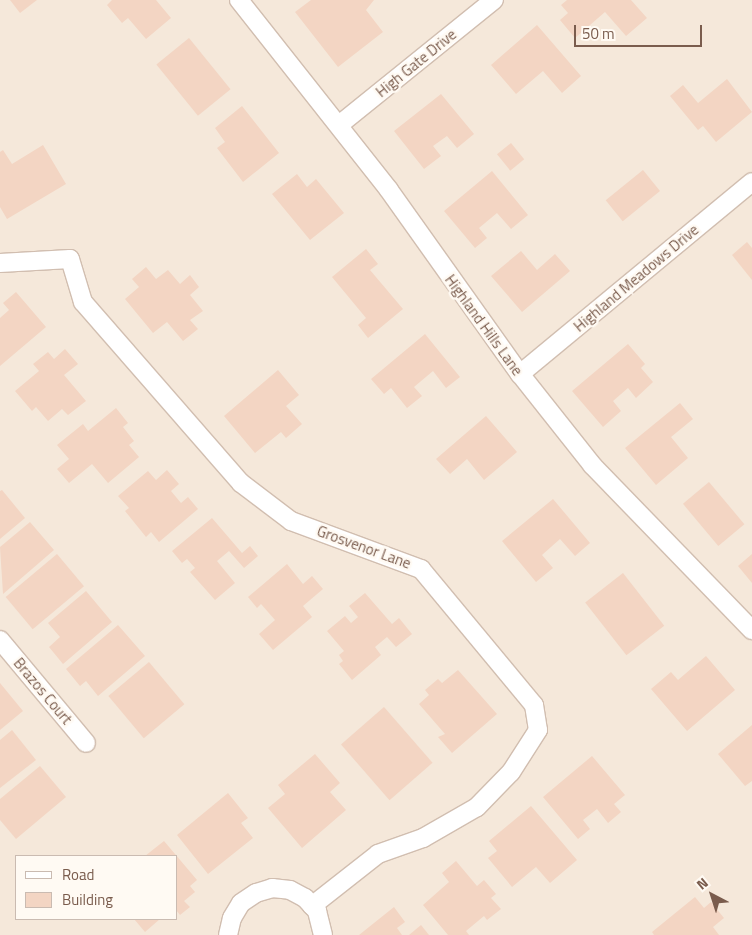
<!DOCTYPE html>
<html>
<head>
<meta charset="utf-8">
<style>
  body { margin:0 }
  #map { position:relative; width:752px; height:935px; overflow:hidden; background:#fdf6ec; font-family:"Titillium Web",sans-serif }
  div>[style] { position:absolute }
  .residential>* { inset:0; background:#f5e8da }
  .building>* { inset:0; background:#f3d5c3; transform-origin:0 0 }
  .roads { filter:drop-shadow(1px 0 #d1beb0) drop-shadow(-1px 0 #d1beb0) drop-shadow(0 1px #d1beb0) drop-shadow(0 -1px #d1beb0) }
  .minor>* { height:18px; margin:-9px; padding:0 9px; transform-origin:9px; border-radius:9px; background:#fff }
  span { translate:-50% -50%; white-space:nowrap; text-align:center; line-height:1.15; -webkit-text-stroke:5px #fffaf3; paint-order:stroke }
  .street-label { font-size:15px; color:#7a5c4d }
  .legend { position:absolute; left:15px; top:855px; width:162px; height:65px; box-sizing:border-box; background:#fffaf3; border:1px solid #cabbb1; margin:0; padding:6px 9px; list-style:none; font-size:15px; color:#7a5c4d }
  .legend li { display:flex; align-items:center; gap:10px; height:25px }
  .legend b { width:25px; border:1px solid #cabbb1 }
  .north { position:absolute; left:687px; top:870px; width:50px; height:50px; -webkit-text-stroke:4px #fffaf3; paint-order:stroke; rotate:320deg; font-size:14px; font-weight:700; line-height:20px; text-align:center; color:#7a5c4d }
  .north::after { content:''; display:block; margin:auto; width:18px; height:22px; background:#7a5c4d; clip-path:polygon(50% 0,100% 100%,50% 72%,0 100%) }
  .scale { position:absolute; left:574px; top:25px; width:128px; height:22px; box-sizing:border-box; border:2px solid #7a5c4d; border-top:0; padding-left:6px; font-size:15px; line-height:18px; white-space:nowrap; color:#7a5c4d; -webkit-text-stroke:4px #fffaf3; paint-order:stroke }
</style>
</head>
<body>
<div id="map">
  <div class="residential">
    <div style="clip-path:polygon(evenodd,0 0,752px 0,752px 935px,0 935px,0 0,16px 856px,176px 856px,176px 919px,16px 919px,16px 856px)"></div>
  </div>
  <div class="building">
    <div style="clip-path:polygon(10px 0,37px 0,20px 13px)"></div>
    <div style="clip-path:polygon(112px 0,156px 0,171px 18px,146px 39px,128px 18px,122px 23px,107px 5px)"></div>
    <div style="clip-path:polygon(311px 0,374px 0,366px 10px,383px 32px,338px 67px,295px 12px)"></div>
    <div style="clip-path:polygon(567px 0,631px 0,647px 18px,626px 36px,605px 12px,575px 38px,560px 20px,568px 13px,561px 5px)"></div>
    <div style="clip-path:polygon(537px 25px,581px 76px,562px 93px,543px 71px,516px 94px,491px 65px)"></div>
    <div style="left:189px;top:38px;width:66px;height:42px;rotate:51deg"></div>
    <div style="clip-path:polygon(727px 79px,752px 112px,716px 142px,703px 126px,698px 130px,670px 96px,683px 85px,698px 103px)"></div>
    <div style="clip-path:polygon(441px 94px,474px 134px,457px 148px,447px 136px,433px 146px,441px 156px,424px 169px,394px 131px)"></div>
    <div style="clip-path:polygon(242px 106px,279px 153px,243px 182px,217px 148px,225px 142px,215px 128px)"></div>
    <div style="left:511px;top:143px;width:21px;height:18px;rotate:51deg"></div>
    <div style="clip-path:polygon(43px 145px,66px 184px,7px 219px,0 207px,0 152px,3px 150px,12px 164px)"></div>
    <div style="left:643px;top:170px;width:27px;height:48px;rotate:51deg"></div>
    <div style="clip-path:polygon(492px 171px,528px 215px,511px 229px,497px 213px,479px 228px,487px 238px,475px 248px,444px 211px)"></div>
    <div style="clip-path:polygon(297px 174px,307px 187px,316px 179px,344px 213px,310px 240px,272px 194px)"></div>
    <div style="clip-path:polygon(747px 242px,752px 248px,752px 280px,732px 255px)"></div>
    <div style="clip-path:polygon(366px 249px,378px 264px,370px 270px,403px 309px,368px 338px,358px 325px,366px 318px,332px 277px)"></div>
    <div style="clip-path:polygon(521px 251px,537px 270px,555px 254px,570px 271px,522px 312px,491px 276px)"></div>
    <div style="clip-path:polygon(146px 267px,156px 279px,168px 270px,180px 284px,190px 275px,199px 287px,190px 295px,203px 311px,190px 320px,198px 329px,183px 341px,167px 322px,153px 333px,125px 299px,139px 287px,132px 279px)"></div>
    <div style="clip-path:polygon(16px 292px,46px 327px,0 366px,0 318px,9px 310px,3px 303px)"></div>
    <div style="clip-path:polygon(425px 334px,460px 377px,446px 388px,433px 371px,414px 387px,422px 396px,407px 408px,391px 388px,384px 394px,371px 379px)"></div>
    <div style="clip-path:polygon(628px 344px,645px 364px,641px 368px,653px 382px,636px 398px,628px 388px,613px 401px,621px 411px,603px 427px,572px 391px)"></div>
    <div style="clip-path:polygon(65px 349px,78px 364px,64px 375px,86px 401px,68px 415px,62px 409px,48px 421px,36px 407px,32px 411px,15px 391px,39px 371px,33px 364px,48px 352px,54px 359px)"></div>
    <div style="clip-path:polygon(278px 370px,299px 395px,286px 406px,302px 424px,286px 438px,281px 432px,255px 453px,224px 416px)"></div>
    <div style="clip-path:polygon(680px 403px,693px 419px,671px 437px,688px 458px,656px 485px,625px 448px)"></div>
    <div style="clip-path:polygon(116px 408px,128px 423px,123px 427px,134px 441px,129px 445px,139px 457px,108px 483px,92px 464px,69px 483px,57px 469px,69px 459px,57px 445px,83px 424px,88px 431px)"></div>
    <div style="clip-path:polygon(486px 416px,517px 452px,484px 480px,467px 459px,450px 474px,436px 459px)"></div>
    <div style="clip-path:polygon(167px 470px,179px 484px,171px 491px,181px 503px,188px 497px,198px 509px,159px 542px,151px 532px,146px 537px,125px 511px,129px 508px,118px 496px,148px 471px,156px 480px)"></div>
    <div style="left:709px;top:482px;width:55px;height:34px;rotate:50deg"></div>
    <div style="clip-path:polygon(2px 490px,25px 518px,0 539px,0 491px)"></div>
    <div style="clip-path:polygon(553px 499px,590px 543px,575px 556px,560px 539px,542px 555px,553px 568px,536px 582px,502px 541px)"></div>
    <div style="clip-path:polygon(212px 518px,242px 553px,250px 546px,258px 556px,244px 568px,229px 551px,217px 561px,235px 583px,215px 600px,190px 572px,195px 568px,187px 559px,182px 563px,172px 551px)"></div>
    <div style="clip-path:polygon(30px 522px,54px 550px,3px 594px,0 547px)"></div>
    <div style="left:57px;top:554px;width:42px;height:67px;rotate:50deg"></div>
    <div style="clip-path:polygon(752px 554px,752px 583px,738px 566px)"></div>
    <div style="clip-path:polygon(287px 564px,303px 584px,312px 576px,323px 589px,303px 606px,312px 617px,273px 650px,259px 634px,275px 620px,261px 604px,257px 608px,248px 597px)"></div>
    <div style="left:623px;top:573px;width:67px;height:48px;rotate:52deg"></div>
    <div style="clip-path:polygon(86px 591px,112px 622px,63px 664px,49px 647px,60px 637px,48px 623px)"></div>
    <div style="clip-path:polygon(365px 593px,392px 624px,399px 618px,412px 634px,396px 647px,387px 637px,375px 647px,381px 655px,352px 680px,339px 664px,343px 661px,339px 655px,344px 651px,327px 631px,345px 616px,351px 623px,358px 617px,349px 606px)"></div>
    <div style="clip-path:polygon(118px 625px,145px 656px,98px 696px,86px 681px,80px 686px,66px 669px)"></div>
    <div style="clip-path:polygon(706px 656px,735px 690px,687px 731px,651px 689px,671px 672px,678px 680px)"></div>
    <div style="left:149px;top:662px;width:55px;height:53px;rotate:50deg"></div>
    <div style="clip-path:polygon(458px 670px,497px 714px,452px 753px,438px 737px,445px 734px,419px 704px,429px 695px,425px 690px,438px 679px,442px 683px)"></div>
    <div style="clip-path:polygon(0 683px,23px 711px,0 730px)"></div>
    <div style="left:384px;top:707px;width:74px;height:57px;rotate:49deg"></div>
    <div style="clip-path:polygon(752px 725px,752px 781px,745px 786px,718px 754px)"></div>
    <div style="clip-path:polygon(12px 730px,36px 760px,0 788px,0 740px)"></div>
    <div style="clip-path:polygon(315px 754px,340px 783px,330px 792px,346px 810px,302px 848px,268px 808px,285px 794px,278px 785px)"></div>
    <div style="clip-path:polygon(592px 756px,625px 795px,614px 804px,621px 812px,608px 823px,597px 809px,583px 820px,590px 829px,578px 839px,543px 797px)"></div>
    <div style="clip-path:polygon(40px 766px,66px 797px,16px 839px,0 820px,0 799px)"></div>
    <div style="clip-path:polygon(228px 793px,248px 818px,241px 823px,253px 838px,208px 874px,177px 835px)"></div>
    <div style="clip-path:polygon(531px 806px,577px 860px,550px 883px,536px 867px,512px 887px,488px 858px,497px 851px,489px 841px)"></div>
    <div style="clip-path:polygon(164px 841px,197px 880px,190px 886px,195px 892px,184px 901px,190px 907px,180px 915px,176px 910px,176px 856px,145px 856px)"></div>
    <div style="clip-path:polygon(456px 861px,477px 886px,484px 880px,496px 894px,491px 898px,501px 909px,487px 920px,484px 916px,466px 931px,469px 935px,448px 935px,423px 905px,449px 882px,442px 873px)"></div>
    <div style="clip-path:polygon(695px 897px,704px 908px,711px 902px,724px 918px,713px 927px,719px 935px,654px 935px,652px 932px)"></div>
    <div style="clip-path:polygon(394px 907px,405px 922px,397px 928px,402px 935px,359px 935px)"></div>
    <div style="clip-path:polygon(134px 919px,160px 919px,145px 932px)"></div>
    <div style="clip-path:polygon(421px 925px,429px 935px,409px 935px)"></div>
  </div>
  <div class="roads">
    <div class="minor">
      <div style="left:239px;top:0;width:242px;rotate:51.7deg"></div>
      <div style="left:389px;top:190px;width:226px;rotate:54.6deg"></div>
      <div style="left:520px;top:374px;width:116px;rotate:51.6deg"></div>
      <div style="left:592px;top:465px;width:230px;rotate:45.9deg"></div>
      <div style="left:339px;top:125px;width:199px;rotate:-38.9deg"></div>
      <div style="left:0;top:263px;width:70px;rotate:-3.3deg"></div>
      <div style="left:70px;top:259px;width:45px;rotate:73.2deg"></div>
      <div style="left:83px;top:302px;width:240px;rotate:48.9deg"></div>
      <div style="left:241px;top:483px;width:63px;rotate:37.2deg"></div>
      <div style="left:291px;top:521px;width:139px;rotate:20.3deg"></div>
      <div style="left:421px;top:569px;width:177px;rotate:50.3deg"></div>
      <div style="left:534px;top:705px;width:25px;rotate:81deg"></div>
      <div style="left:538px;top:730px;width:50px;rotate:122.7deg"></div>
      <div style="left:511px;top:772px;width:49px;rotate:134.2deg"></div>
      <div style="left:477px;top:807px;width:62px;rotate:150.1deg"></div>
      <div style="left:423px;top:838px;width:48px;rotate:160.4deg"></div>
      <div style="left:378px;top:854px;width:84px;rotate:141.8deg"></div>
      <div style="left:520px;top:374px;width:301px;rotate:-39.6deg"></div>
      <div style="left:0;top:640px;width:134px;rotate:50.1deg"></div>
      <div style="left:228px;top:935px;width:17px;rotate:-77deg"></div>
      <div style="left:232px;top:918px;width:17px;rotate:-59deg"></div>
      <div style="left:241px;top:903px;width:18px;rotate:-34deg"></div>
      <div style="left:256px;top:893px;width:17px;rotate:-17deg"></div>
      <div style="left:272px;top:888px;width:18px;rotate:6deg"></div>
      <div style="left:290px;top:890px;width:17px;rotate:28deg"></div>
      <div style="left:305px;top:898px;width:18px;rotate:47deg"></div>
      <div style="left:317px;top:911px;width:25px;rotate:76deg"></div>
    </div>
  </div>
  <div class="street-label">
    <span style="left:416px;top:63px;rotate:-39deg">High Gate Drive</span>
    <span style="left:636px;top:278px;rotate:-40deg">Highland Meadows Drive</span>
    <span style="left:484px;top:325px;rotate:54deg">Highland Hills Lane</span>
    <span style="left:364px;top:547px;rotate:20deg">Grosvenor Lane</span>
    <span style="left:43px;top:691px;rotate:50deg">Brazos Court</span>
  </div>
  <ul class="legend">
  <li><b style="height:6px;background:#fff"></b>Road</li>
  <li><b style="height:14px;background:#f3d5c3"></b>Building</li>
  </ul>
  <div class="north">N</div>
  <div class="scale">50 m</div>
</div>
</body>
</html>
